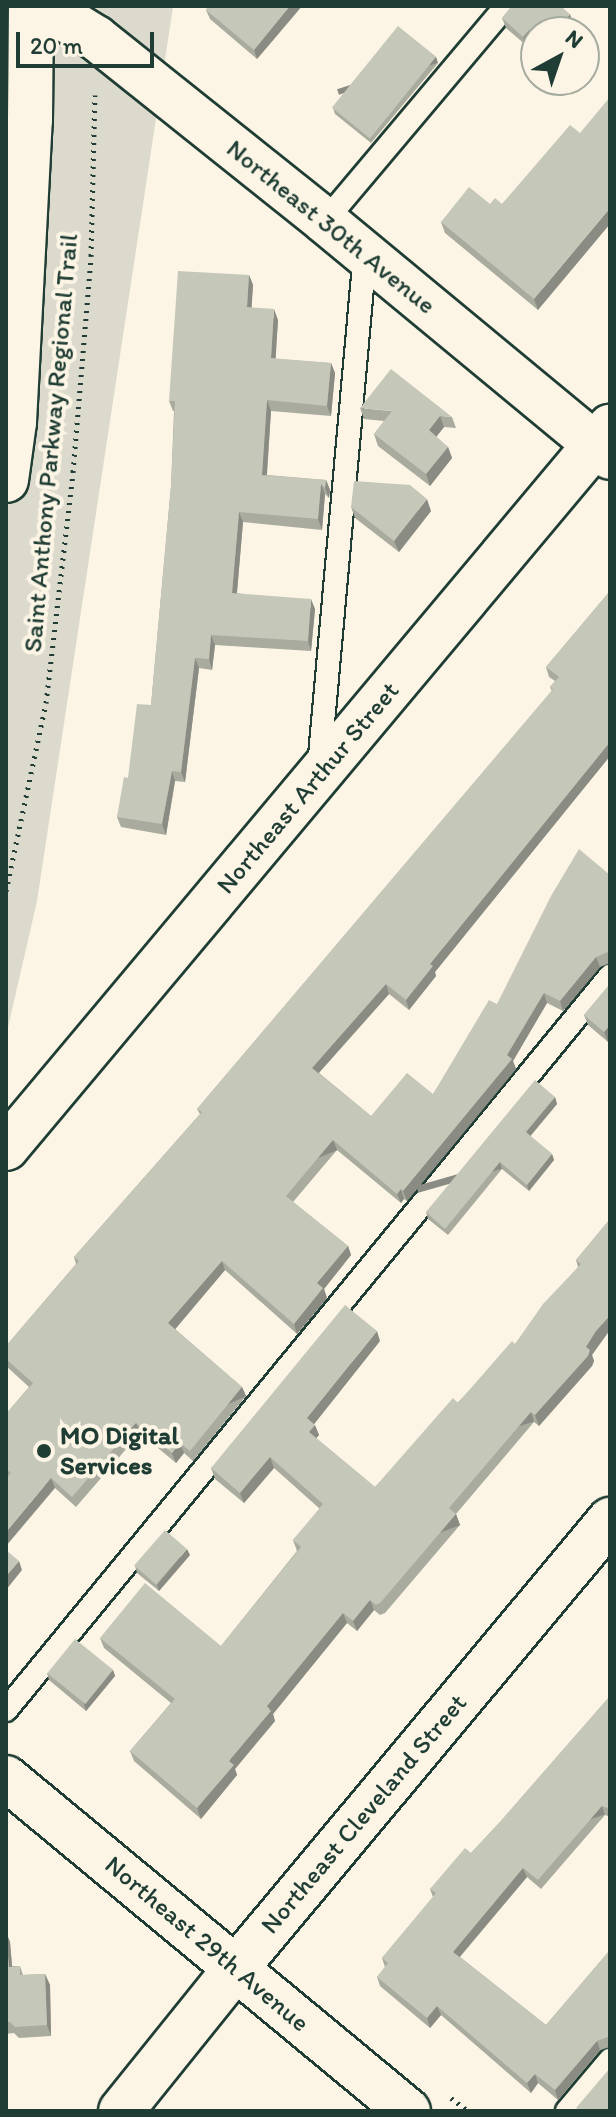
<!DOCTYPE html>
<html>
<head>
<meta charset="utf-8">
<style>
  body { margin:0 }
  #map { position:relative; width:616px; height:2117px; overflow:hidden; background:#fcf5e5; font-family:Itim,sans-serif }
  div>[style] { position:absolute }
  .green>* { inset:0; background:#dcdacc }
  .path>* { height:5px; margin-top:-2.5px; transform-origin:0; background:repeating-linear-gradient(90deg,#1f3d34 0 2px,transparent 0 8px) }
  .roads { filter:drop-shadow(2px 0 #1f3d34) drop-shadow(-2px 0 #1f3d34) drop-shadow(0 2px #1f3d34) drop-shadow(0 -2px #1f3d34) }
  .service>* { height:22px; margin:-11px; padding:0 11px; transform-origin:11px; border-radius:11px; background:#fcf5e5 }
  .minor>* { height:44px; margin:-22px; padding:0 22px; transform-origin:22px; border-radius:22px; background:#fcf5e5 }
  .tertiary>* { height:44px; margin:-22px; padding:0 22px; transform-origin:22px; border-radius:22px; background:#fcf5e5 }
  .wall>* { inset:0; background:#a9ab9f }
  .shaded-wall>* { inset:0; background:#8a8b82; transform-origin:0 0 }
  .building>* { inset:0; background:#c5c7b9; transform-origin:0 0 }
  .dots>* { width:22px; height:22px; translate:-50% -50%; box-sizing:border-box; border:4px solid #fcf5e5; border-radius:50% }
  span { translate:-50% -50%; white-space:nowrap; text-align:center; line-height:1.15; -webkit-text-stroke:8px #fcf5e5; paint-order:stroke }
  .street-label { font-size:26px; color:#1f3d34 }
  .poi-label { font-size:26px; color:#1f3d34; font-weight:700 }
  .left { translate:0 -50%; text-align:left }
  .frame { position:absolute; inset:0; border:8px solid #1f3d34; pointer-events:none }
  .north { position:absolute; left:520px; top:16px; width:80px; height:80px; box-sizing:border-box; background:#fcf5e5; border:2px solid #a4ab9e; border-radius:50%; rotate:40deg; font-size:22px; font-weight:700; line-height:32px; text-align:center; color:#1f3d34 }
  .north::after { content:''; display:block; margin:auto; width:28px; height:36px; background:#1f3d34; clip-path:polygon(50% 0,100% 100%,50% 72%,0 100%) }
  .scale { position:absolute; left:16px; top:32px; width:138px; height:36px; box-sizing:border-box; border:4px solid #1f3d34; border-top:0; padding-left:10px; font-size:24px; line-height:28px; white-space:nowrap; color:#1f3d34; -webkit-text-stroke:6px #fcf5e5; paint-order:stroke }
</style>
</head>
<body>
<div id="map">
  <div class="green">
    <div style="clip-path:polygon(6px 6px,173px 7px,37px 901px,6px 1036px)"></div>
  </div>
  <div class="path">
    <div style="left:6px;top:891px;width:192px;rotate:-78deg"></div>
    <div style="left:46px;top:703px;width:233px;rotate:-83.3deg"></div>
    <div style="left:73px;top:472px;width:217px;rotate:-85.2deg"></div>
    <div style="left:91px;top:256px;width:161px;rotate:-88.6deg"></div>
    <div style="left:451px;top:2098px;width:21px;rotate:37deg"></div>
  </div>
  <div class="roads">
    <div class="service">
      <div style="left:325px;top:221px;width:281px;rotate:-49.9deg"></div>
      <div style="left:319px;top:767px;width:515px;rotate:-84.88deg"></div>
      <div style="left:6px;top:1710px;width:951px;rotate:-50.55deg"></div>
      <div style="left:567px;top:2111px;width:67px;rotate:-49.9deg"></div>
    </div>
    <div class="minor">
      <div style="left:44px;top:6px;width:61px;rotate:31.6deg"></div>
      <div style="left:96px;top:38px;width:293px;rotate:38.6deg"></div>
      <div style="left:325px;top:221px;width:370px;rotate:39.6deg"></div>
      <div style="left:6px;top:1148px;width:941px;rotate:-50.05deg"></div>
      <div style="left:121px;top:2111px;width:184px;rotate:-51.2deg"></div>
      <div style="left:236px;top:1968px;width:584px;rotate:-50.14deg"></div>
    </div>
    <div class="tertiary">
      <div style="left:6px;top:480px;width:59px;rotate:-82.1deg"></div>
      <div style="left:14px;top:422px;width:302px;rotate:-87deg"></div>
      <div style="left:30px;top:120px;width:114px;rotate:-89.5deg"></div>
      <div style="left:6px;top:1778px;width:522px;rotate:39.64deg"></div>
    </div>
  </div>
  <div class="wall">
    <div style="clip-path:polygon(209px 6px,302px 6px,257px 59px,210px 19px,206px 10px)"></div>
    <div style="clip-path:polygon(512px 6px,566px 6px,563px 9px,573px 24px,536px 32px,536px 43px,532px 40px,527px 46px,506px 28px,502px 18px)"></div>
    <div style="clip-path:polygon(436px 57px,438px 63px,371px 143px,335px 114px,333px 108px)"></div>
    <div style="clip-path:polygon(580px 133px,538px 310px,445px 233px,441px 222px,490px 204px,502px 204px)"></div>
    <div style="clip-path:polygon(249px 275px,253px 285px,251px 308px,278px 320px,275px 359px,331px 363px,335px 373px,331px 416px,271px 411px,267px 475px,326px 480px,330px 490px,329px 498px,325px 494px,322px 530px,243px 522px,237px 593px,315px 609px,311px 651px,215px 645px,212px 670px,199px 668px,185px 782px,175px 781px,166px 835px,121px 827px,117px 817px,128px 778px,151px 705px,171px 486px,174px 411px,173px 411px,169px 401px)"></div>
    <div style="clip-path:polygon(360px 408px,452px 417px,456px 428px,444px 427px,436px 437px,448px 447px,452px 458px,430px 486px,378px 446px,374px 434px,384px 421px,364px 419px)"></div>
    <div style="clip-path:polygon(351px 507px,431px 511px,399px 552px,355px 518px)"></div>
    <div style="clip-path:polygon(610px 591px,610px 756px,435px 972px,436px 976px,409px 1010px,389px 994px,319px 1073px,371px 1116px,433px 1094px,497px 1004px,610px 875px,610px 963px,600px 967px,563px 1011px,547px 1003px,513px 1061px,516px 1069px,407px 1201px,404px 1199px,401px 1203px,337px 1150px,293px 1202px,348px 1246px,351px 1255px,324px 1289px,327px 1298px,297px 1334px,225px 1270px,175px 1329px,242px 1387px,246px 1396px,193px 1461px,184px 1453px,176px 1463px,140px 1433px,76px 1507px,55px 1488px,7px 1477px,6px 1475px,6px 1414px,29px 1387px,6px 1366px,6px 1346px,76px 1264px,74px 1257px,200px 1114px,197px 1109px,552px 691px,550px 687px,555px 681px,549px 677px,546px 667px)"></div>
    <div style="clip-path:polygon(610px 984px,608px 1042px,588px 1025px,584px 1015px)"></div>
    <div style="clip-path:polygon(555px 1097px,557px 1104px,530px 1136px,552px 1154px,554px 1160px,529px 1191px,502px 1169px,448px 1235px,428px 1219px,426px 1212px)"></div>
    <div style="clip-path:polygon(610px 1219px,600px 1342px,592px 1355px,594px 1361px,592px 1366px,539px 1426px,534px 1422px,456px 1514px,460px 1525px,385px 1613px,380px 1615px,374px 1610px,357px 1631px,347px 1623px,273px 1714px,275px 1721px,235px 1769px,237px 1775px,201px 1819px,134px 1761px,130px 1751px,171px 1703px,104px 1648px,100px 1638px,221px 1646px,297px 1551px,293px 1540px,320px 1509px,274px 1468px,244px 1503px,215px 1479px,211px 1468px,380px 1341px,314px 1424px,319px 1435px,316px 1438px,375px 1487px,515px 1344px,578px 1267px,576px 1260px)"></div>
    <div style="clip-path:polygon(190px 1555px,159px 1591px,137px 1573px,135px 1566px)"></div>
    <div style="clip-path:polygon(113px 1670px,115px 1676px,86px 1711px,49px 1680px,47px 1673px)"></div>
    <div style="clip-path:polygon(610px 1696px,610px 1817px,605px 1815px,541px 1889px,527px 1877px,460px 1957px,546px 2025px,610px 1950px,610px 2047px,600px 2050px,558px 2100px,538px 2083px,531px 2093px,441px 2015px,430px 2028px,380px 1986px,377px 1977px,385px 1967px,382px 1958px,433px 1897px,430px 1889px,471px 1853px,500px 1822px)"></div>
    <div style="clip-path:polygon(6px 1932px,10px 1942px,12px 1966px,20px 1966px,23px 1975px,45px 1974px,50px 1985px,51px 2036px,19px 2038px,14px 2033px,6px 2034px)"></div>
  </div>
  <div class="shaded-wall">
    <div style="clip-path:polygon(290px 6px,302px 6px,257px 59px,254px 50px)"></div>
    <div style="clip-path:polygon(570px 14px,573px 24px,567px 32px,555px 32px)"></div>
    <div style="clip-path:polygon(529px 30px,532px 40px,527px 46px,523px 37px)"></div>
    <div style="left:436px;top:57px;width:6px;height:104px;rotate:72deg"></div>
    <div style="clip-path:polygon(610px 208px,610px 224px,538px 310px,534px 299px)"></div>
    <div style="clip-path:polygon(249px 275px,253px 285px,251px 318px,247px 307px)"></div>
    <div style="clip-path:polygon(274px 309px,278px 320px,275px 369px,271px 358px)"></div>
    <div style="clip-path:polygon(331px 363px,335px 373px,331px 416px,327px 406px)"></div>
    <div style="clip-path:polygon(267px 400px,271px 411px,266px 485px,262px 475px)"></div>
    <div style="clip-path:polygon(440px 416px,444px 427px,433px 441px,429px 430px)"></div>
    <div style="clip-path:polygon(448px 447px,452px 458px,430px 486px,426px 474px)"></div>
    <div style="clip-path:polygon(326px 480px,330px 490px,329px 498px,325px 488px)"></div>
    <div style="clip-path:polygon(321px 484px,325px 494px,322px 530px,318px 519px)"></div>
    <div style="clip-path:polygon(427px 499px,431px 511px,399px 552px,394px 541px)"></div>
    <div style="clip-path:polygon(239px 512px,243px 522px,236px 603px,232px 593px)"></div>
    <div style="clip-path:polygon(311px 599px,315px 609px,311px 651px,308px 641px)"></div>
    <div style="clip-path:polygon(211px 635px,215px 645px,212px 670px,209px 659px)"></div>
    <div style="clip-path:polygon(195px 658px,199px 668px,185px 782px,181px 772px)"></div>
    <div style="clip-path:polygon(610px 742px,610px 756px,435px 972px,436px 976px,409px 1010px,406px 1000px,430px 964px)"></div>
    <div style="clip-path:polygon(172px 771px,175px 781px,166px 835px,162px 824px)"></div>
    <div style="clip-path:polygon(596px 957px,600px 967px,563px 1011px,560px 1001px)"></div>
    <div style="clip-path:polygon(386px 984px,389px 994px,315px 1077px,312px 1068px)"></div>
    <div style="clip-path:polygon(544px 993px,547px 1003px,513px 1061px,516px 1069px,407px 1201px,403px 1191px,507px 1055px)"></div>
    <div style="clip-path:polygon(610px 1025px,610px 1039px,608px 1042px,604px 1032px)"></div>
    <div style="clip-path:polygon(555px 1097px,557px 1104px,528px 1139px,526px 1132px)"></div>
    <div style="left:333px;top:1140px;width:11px;height:73px;rotate:68deg"></div>
    <div style="clip-path:polygon(552px 1154px,554px 1160px,529px 1191px,527px 1185px)"></div>
    <div style="left:500px;top:1162px;width:7px;height:87px;rotate:74deg"></div>
    <div style="clip-path:polygon(401px 1189px,404px 1199px,401px 1203px,397px 1194px)"></div>
    <div style="clip-path:polygon(348px 1246px,351px 1255px,324px 1289px,327px 1298px,297px 1334px,294px 1324px,317px 1283px)"></div>
    <div style="clip-path:polygon(222px 1261px,225px 1270px,172px 1333px,168px 1323px)"></div>
    <div style="clip-path:polygon(610px 1315px,610px 1330px,592px 1355px,594px 1361px,592px 1366px,539px 1426px,535px 1415px,596px 1331px)"></div>
    <div style="clip-path:polygon(377px 1331px,380px 1341px,311px 1428px,307px 1418px)"></div>
    <div style="left:242px;top:1387px;width:10px;height:82px;rotate:66deg"></div>
    <div style="left:531px;top:1412px;width:10px;height:126px;rotate:73deg"></div>
    <div style="left:136px;top:1423px;width:11px;height:98px;rotate:68deg"></div>
    <div style="clip-path:polygon(315px 1425px,319px 1435px,313px 1442px,309px 1432px)"></div>
    <div style="clip-path:polygon(180px 1443px,184px 1453px,176px 1463px,172px 1453px)"></div>
    <div style="clip-path:polygon(270px 1457px,274px 1468px,244px 1503px,240px 1493px)"></div>
    <div style="clip-path:polygon(51px 1478px,55px 1488px,6px 1546px,6px 1532px)"></div>
    <div style="left:456px;top:1514px;width:12px;height:116px;rotate:70deg"></div>
    <div style="clip-path:polygon(187px 1549px,190px 1555px,159px 1591px,157px 1585px)"></div>
    <div style="clip-path:polygon(19px 1561px,22px 1570px,6px 1590px,6px 1576px)"></div>
    <div style="clip-path:polygon(370px 1600px,374px 1610px,357px 1631px,353px 1621px)"></div>
    <div style="clip-path:polygon(343px 1613px,347px 1623px,273px 1714px,275px 1721px,235px 1769px,237px 1775px,201px 1819px,197px 1808px,267px 1706px)"></div>
    <div style="clip-path:polygon(113px 1670px,115px 1676px,86px 1711px,84px 1704px)"></div>
    <div style="left:602px;top:1806px;width:9px;height:98px;rotate:72deg"></div>
    <div style="clip-path:polygon(523px 1868px,527px 1877px,456px 1961px,453px 1952px)"></div>
    <div style="clip-path:polygon(6px 1932px,10px 1942px,13px 1978px,9px 1967px)"></div>
    <div style="clip-path:polygon(45px 1974px,50px 1985px,51px 2036px,47px 2025px)"></div>
    <div style="clip-path:polygon(437px 2006px,441px 2015px,430px 2028px,427px 2018px)"></div>
    <div style="clip-path:polygon(597px 2041px,600px 2050px,558px 2100px,555px 2090px)"></div>
    <div style="clip-path:polygon(535px 2074px,538px 2083px,531px 2093px,527px 2083px)"></div>
  </div>
  <div class="building">
    <div style="clip-path:polygon(209px 6px,290px 6px,254px 50px,206px 10px)"></div>
    <div style="clip-path:polygon(512px 6px,560px 6px,570px 14px,555px 32px,536px 32px,536px 37px,529px 30px,523px 37px,502px 18px)"></div>
    <div style="left:398px;top:26px;width:49px;height:105px;rotate:39deg"></div>
    <div style="clip-path:polygon(610px 97px,610px 208px,534px 299px,441px 222px,469px 187px,490px 204px,495px 198px,502px 204px,570px 125px,580px 133px)"></div>
    <div style="clip-path:polygon(178px 271px,249px 275px,247px 307px,274px 309px,271px 358px,331px 363px,327px 406px,267px 400px,262px 475px,326px 480px,325px 488px,321px 484px,318px 519px,239px 512px,232px 593px,311px 599px,308px 641px,211px 635px,209px 659px,195px 658px,181px 772px,172px 771px,162px 824px,117px 817px,124px 777px,128px 778px,137px 704px,151px 705px,171px 486px,175px 401px,169px 401px)"></div>
    <div style="clip-path:polygon(391px 369px,452px 417px,440px 416px,429px 430px,448px 447px,426px 474px,374px 434px,392px 411px,360px 408px)"></div>
    <div style="clip-path:polygon(354px 481px,410px 485px,427px 499px,394px 541px,351px 507px)"></div>
    <div style="clip-path:polygon(610px 591px,610px 742px,430px 964px,433px 966px,406px 1000px,386px 984px,312px 1068px,371px 1116px,407px 1073px,433px 1094px,489px 1000px,497px 1004px,551px 896px,579px 849px,610px 875px,610px 953px,608px 952px,596px 957px,560px 1001px,544px 993px,507px 1055px,512px 1059px,403px 1191px,401px 1189px,397px 1194px,333px 1140px,286px 1196px,348px 1246px,317px 1283px,323px 1288px,294px 1324px,222px 1261px,168px 1323px,242px 1387px,190px 1451px,180px 1443px,172px 1453px,136px 1423px,72px 1497px,51px 1478px,6px 1532px,6px 1478px,11px 1473px,6px 1469px,6px 1414px,33px 1383px,6px 1359px,6px 1346px,79px 1261px,74px 1257px,202px 1112px,197px 1109px,553px 689px,550px 687px,559px 677px,546px 667px)"></div>
    <div style="clip-path:polygon(610px 984px,610px 1025px,604px 1032px,584px 1015px)"></div>
    <div style="clip-path:polygon(535px 1080px,555px 1097px,526px 1132px,552px 1154px,527px 1185px,500px 1162px,445px 1229px,426px 1212px)"></div>
    <div style="clip-path:polygon(610px 1219px,610px 1315px,596px 1331px,586px 1347px,590px 1350px,588px 1356px,535px 1415px,531px 1412px,449px 1508px,456px 1514px,381px 1602px,376px 1605px,370px 1600px,353px 1621px,343px 1613px,267px 1706px,271px 1711px,229px 1761px,234px 1765px,197px 1808px,130px 1751px,175px 1699px,100px 1638px,145px 1583px,221px 1646px,301px 1547px,293px 1540px,323px 1504px,270px 1457px,240px 1493px,211px 1468px,345px 1305px,377px 1331px,307px 1418px,315px 1425px,309px 1432px,375px 1487px,453px 1398px,458px 1403px,512px 1341px,515px 1344px,543px 1304px,581px 1264px,576px 1260px)"></div>
    <div style="left:165px;top:1530px;width:29px;height:47px;rotate:41deg"></div>
    <div style="clip-path:polygon(6px 1550px,19px 1561px,6px 1576px)"></div>
    <div style="left:75px;top:1639px;width:49px;height:44px;rotate:39deg"></div>
    <div style="clip-path:polygon(610px 1696px,610px 1809px,602px 1806px,538px 1880px,523px 1868px,453px 1952px,546px 2025px,610px 1950px,610px 2038px,608px 2037px,597px 2041px,555px 2090px,535px 2074px,527px 2083px,437px 2006px,427px 2018px,377px 1977px,388px 1963px,382px 1958px,436px 1893px,430px 1889px,465px 1848px,471px 1853px,500px 1822px)"></div>
    <div style="clip-path:polygon(6px 1935px,9px 1967px,20px 1966px,20px 1975px,45px 1974px,47px 2025px,15px 2027px,10px 2022px,6px 2022px)"></div>
    <div style="clip-path:polygon(610px 2068px,610px 2111px,579px 2111px,576px 2108px)"></div>
  </div>
  <div class="dots">
    <div style="left:44px;top:1451px;background:#1f3d34"></div>
  </div>
  <div class="street-label">
    <span style="left:331px;top:227px;rotate:39deg">Northeast 30th Avenue</span>
    <span style="left:51px;top:443px;rotate:-85deg">Saint Anthony Parkway Regional Trail</span>
    <span style="left:308px;top:788px;rotate:-50deg">Northeast Arthur Street</span>
    <span style="left:364px;top:1814px;rotate:-50deg">Northeast Cleveland Street</span>
    <span style="left:207px;top:1944px;rotate:40deg">Northeast 29th Avenue</span>
  </div>
  <div class="poi-label">
    <span class="left" style="left:60px;top:1451px">MO Digital<br>Services</span>
  </div>
  <div class="frame"></div>
  <div class="north">N</div>
  <div class="scale">20 m</div>
</div>
</body>
</html>
